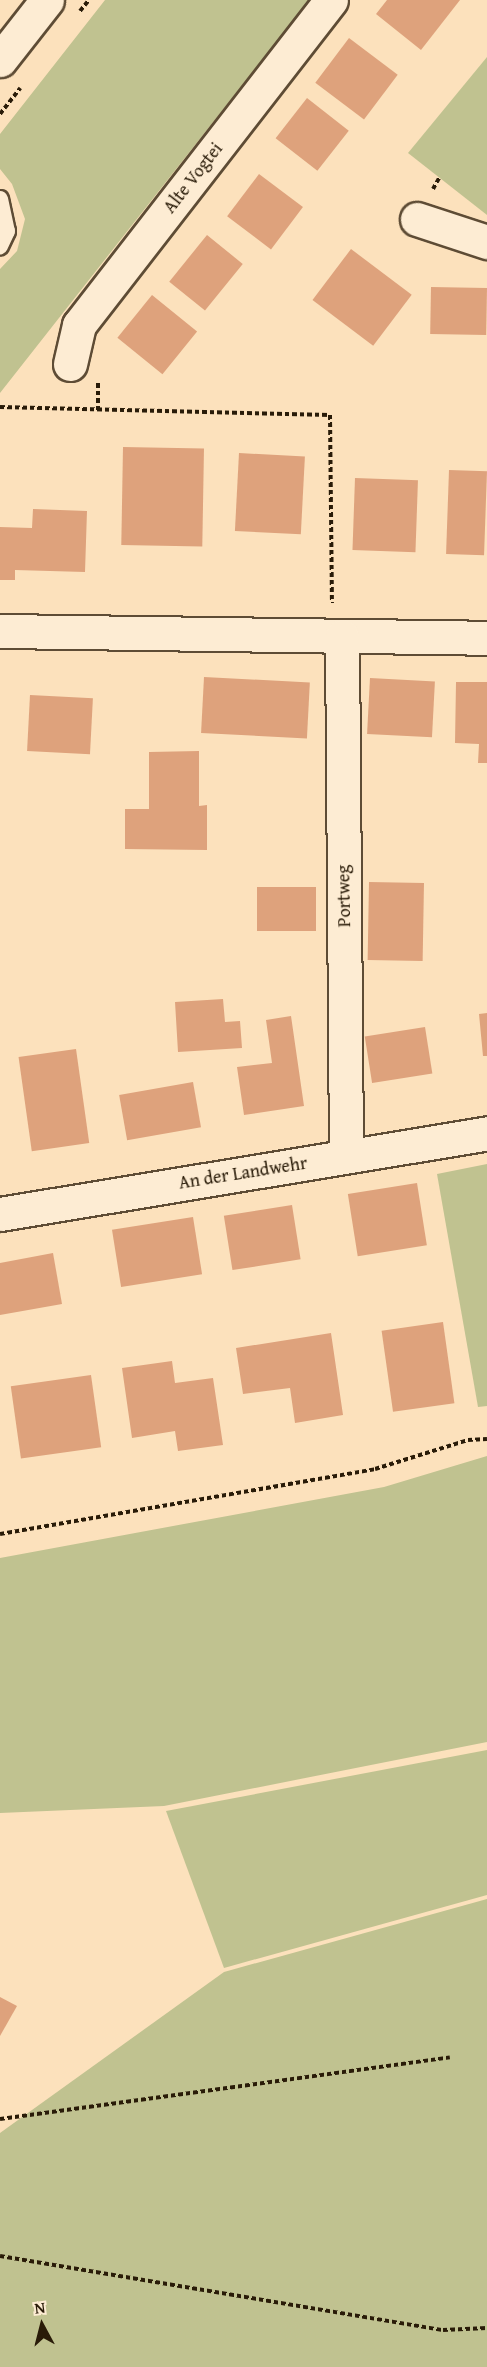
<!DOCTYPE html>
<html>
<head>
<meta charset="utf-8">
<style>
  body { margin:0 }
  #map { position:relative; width:487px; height:2367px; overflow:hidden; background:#fce1bc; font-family:"Gentium Book Plus",serif }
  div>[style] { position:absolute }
  .green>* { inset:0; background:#c0c290 }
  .building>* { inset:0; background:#dea27c; transform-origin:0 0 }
  .path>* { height:4px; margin-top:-2px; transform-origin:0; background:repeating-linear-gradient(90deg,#291b08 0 4.5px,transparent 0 7.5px) }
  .roads { filter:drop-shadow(2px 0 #5e4c35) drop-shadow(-2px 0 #5e4c35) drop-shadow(0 2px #5e4c35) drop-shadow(0 -2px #5e4c35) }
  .service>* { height:16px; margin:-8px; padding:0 8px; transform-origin:8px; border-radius:8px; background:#fdecd3 }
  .minor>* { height:33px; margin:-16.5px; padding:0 16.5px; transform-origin:16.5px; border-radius:16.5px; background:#fdecd3 }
  .tertiary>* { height:33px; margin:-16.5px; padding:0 16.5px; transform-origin:16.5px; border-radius:16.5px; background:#fdecd3 }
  span { translate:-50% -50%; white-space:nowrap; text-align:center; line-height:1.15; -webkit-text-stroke:4.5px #fdecd3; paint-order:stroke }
  .street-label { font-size:18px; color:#291b08 }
  .north { position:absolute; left:12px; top:2295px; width:60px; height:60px; -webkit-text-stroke:4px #fdecd3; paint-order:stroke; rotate:353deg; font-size:16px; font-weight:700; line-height:24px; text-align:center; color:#291b08 }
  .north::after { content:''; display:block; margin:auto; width:21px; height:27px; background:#291b08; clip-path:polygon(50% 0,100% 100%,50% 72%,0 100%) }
</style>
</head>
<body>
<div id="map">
  <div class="green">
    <div style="clip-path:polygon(105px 0,309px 0,0 393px,0 269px,17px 251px,25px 219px,12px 184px,0 169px,0 134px)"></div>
    <div style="clip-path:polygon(487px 57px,487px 215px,408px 153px)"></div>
    <div style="clip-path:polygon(487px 1164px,487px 1406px,478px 1407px,437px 1174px)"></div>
    <div style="clip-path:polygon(487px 1456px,487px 1742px,164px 1806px,0 1813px,0 1558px,384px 1487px)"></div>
    <div style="clip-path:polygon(487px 1750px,487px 1895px,224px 1968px,166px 1811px)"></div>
    <div style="clip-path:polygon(487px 1899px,487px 2367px,0 2367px,0 2133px,224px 1972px)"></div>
  </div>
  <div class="building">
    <div style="clip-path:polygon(387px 0,460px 0,421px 50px,376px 14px)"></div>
    <div style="left:349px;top:38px;width:61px;height:56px;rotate:37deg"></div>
    <div style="left:307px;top:98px;width:53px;height:51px;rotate:38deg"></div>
    <div style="left:259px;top:174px;width:55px;height:53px;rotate:37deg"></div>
    <div style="left:207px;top:235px;width:46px;height:60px;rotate:39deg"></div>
    <div style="left:351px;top:249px;width:76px;height:64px;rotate:37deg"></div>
    <div style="left:431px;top:287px;width:56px;height:47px;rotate:1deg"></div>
    <div style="left:152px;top:295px;width:58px;height:55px;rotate:39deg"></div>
    <div style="left:123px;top:447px;width:81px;height:98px;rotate:1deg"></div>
    <div style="left:239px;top:453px;width:66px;height:78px;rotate:3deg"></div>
    <div style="left:449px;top:470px;width:38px;height:84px;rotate:2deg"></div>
    <div style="left:355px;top:478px;width:63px;height:72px;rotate:2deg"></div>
    <div style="clip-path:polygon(33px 509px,87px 511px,85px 572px,15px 570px,15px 580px,0 580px,0 527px,32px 528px)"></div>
    <div style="left:204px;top:677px;width:106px;height:56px;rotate:3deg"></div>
    <div style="left:370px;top:678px;width:65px;height:56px;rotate:3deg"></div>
    <div style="clip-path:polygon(456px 682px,487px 682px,487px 763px,478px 763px,479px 744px,455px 743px)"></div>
    <div style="left:30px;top:695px;width:63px;height:56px;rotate:3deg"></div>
    <div style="clip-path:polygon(199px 751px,199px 806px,207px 805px,207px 850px,125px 849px,125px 809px,149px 809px,149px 752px)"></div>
    <div style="left:369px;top:882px;width:55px;height:78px;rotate:1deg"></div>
    <div style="left:257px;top:887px;width:59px;height:44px"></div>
    <div style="clip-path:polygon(223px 999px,225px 1022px,240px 1021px,242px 1048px,178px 1052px,175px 1002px)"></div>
    <div style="clip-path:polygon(487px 1013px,487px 1056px,483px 1056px,479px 1014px)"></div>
    <div style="clip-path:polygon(291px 1016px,304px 1106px,244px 1115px,237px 1067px,272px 1063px,266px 1020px)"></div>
    <div style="left:425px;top:1027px;width:47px;height:61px;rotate:81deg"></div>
    <div style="left:76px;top:1049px;width:95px;height:58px;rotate:82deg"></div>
    <div style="left:193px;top:1082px;width:46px;height:75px;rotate:80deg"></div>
    <div style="left:417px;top:1183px;width:63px;height:70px;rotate:81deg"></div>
    <div style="left:292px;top:1205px;width:55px;height:69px;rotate:81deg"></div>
    <div style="left:193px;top:1217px;width:58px;height:82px;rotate:81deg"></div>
    <div style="clip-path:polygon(53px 1253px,62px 1304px,0 1315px,0 1263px)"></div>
    <div style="left:443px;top:1322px;width:82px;height:62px;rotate:82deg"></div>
    <div style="clip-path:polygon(331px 1333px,343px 1415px,295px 1423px,290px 1388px,243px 1394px,236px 1348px)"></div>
    <div style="clip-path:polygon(172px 1361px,175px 1383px,213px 1378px,223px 1445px,178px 1451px,175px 1431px,132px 1438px,122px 1368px)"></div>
    <div style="left:91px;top:1375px;width:73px;height:81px;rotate:82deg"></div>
    <div style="clip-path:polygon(0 1997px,17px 2006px,0 2036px)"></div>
  </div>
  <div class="path">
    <div style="left:80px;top:11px;width:14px;rotate:-51deg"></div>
    <div style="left:0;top:114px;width:33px;rotate:-52deg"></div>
    <div style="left:433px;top:189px;width:13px;rotate:-61deg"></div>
    <div style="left:0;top:407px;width:330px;rotate:1.4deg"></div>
    <div style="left:330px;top:415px;width:188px;rotate:89.4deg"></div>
    <div style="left:98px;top:410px;width:27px;rotate:-90deg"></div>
    <div style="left:0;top:1534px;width:381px;rotate:-9.8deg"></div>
    <div style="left:375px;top:1469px;width:97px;rotate:-17.3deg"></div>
    <div style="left:468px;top:1440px;width:19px;rotate:-3deg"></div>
    <div style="left:0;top:2119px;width:454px;rotate:-7.8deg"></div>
    <div style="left:0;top:2256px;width:449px;rotate:9.5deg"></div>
    <div style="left:443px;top:2330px;width:44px;rotate:-2.6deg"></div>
  </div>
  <div class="roads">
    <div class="service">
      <div style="left:0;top:199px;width:33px;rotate:78deg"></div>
      <div style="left:7px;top:231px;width:17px;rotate:115deg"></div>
    </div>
    <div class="minor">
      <div style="left:417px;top:219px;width:74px;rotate:18.2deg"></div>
      <div style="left:70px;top:364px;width:40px;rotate:-77deg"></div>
      <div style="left:79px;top:325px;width:411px;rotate:-52.2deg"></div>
      <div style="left:0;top:631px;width:487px;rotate:0.8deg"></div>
      <div style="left:342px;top:636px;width:520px;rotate:89.56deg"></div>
      <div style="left:0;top:1214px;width:494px;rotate:-9.4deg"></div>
    </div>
    <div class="tertiary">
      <div style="left:0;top:60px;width:76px;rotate:-51.9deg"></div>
    </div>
  </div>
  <div class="street-label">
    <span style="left:193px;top:178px;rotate:-52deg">Alte Vogtei</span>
    <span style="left:344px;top:896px;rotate:-91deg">Portweg</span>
    <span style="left:243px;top:1173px;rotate:-9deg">An der Landwehr</span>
  </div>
  <div class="north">N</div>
</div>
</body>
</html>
